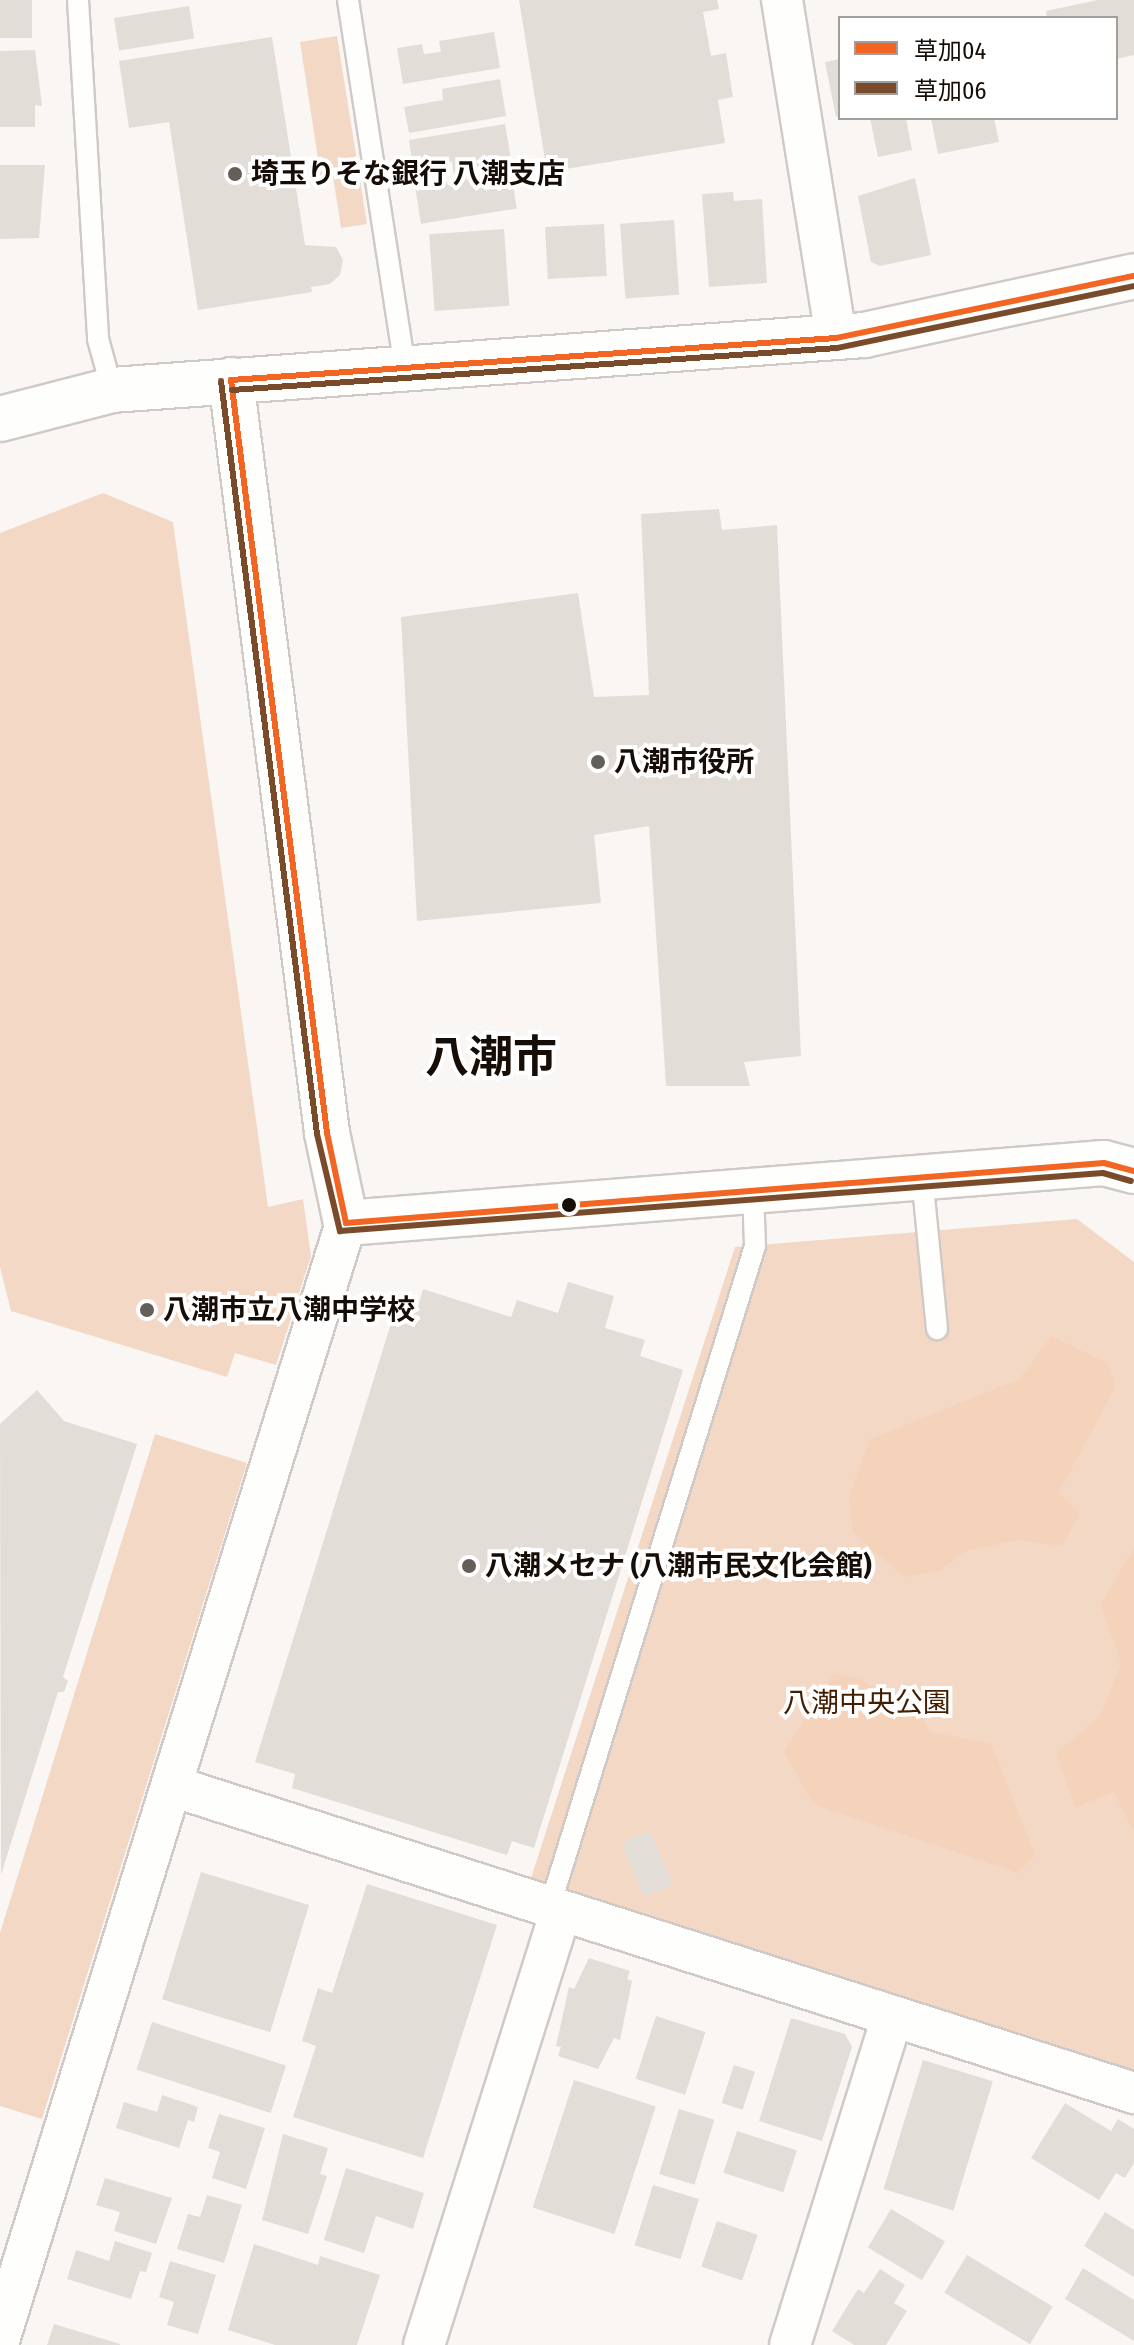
<!DOCTYPE html>
<html>
<head>
<meta charset="utf-8">
<style>
  body { margin:0 }
  #map { position:relative; width:1134px; height:2345px; overflow:hidden; background:#f9f6f3; font-family:"Fira Sans Condensed","Noto Sans JP",sans-serif }
  div>[style] { position:absolute }
  .green>* { inset:0; background:#f4d8c6 }
  .forest>* { inset:0; background:#f5d2ba }
  .building>* { inset:0; background:#e3ddd8; transform-origin:0 0 }
  .roads { filter:drop-shadow(2px 0 #d0c9c5) drop-shadow(-2px 0 #d0c9c5) drop-shadow(0 2px #d0c9c5) drop-shadow(0 -2px #d0c9c5) }
  .service>* { height:20px; margin:-10px; padding:0 10px; transform-origin:10px; border-radius:10px; background:#fefefd }
  .minor>* { height:40px; margin:-20px; padding:0 20px; transform-origin:20px; border-radius:20px; background:#fefefd }
  .tertiary>* { height:44px; margin:-22px; padding:0 22px; transform-origin:22px; border-radius:22px; background:#fefefd }
  .bus-1>* { height:6px; margin:-3px; padding:0 3px; transform-origin:3px; border-radius:3px; background:#f26522 }
  .bus-2>* { height:6px; margin:-3px; padding:0 3px; transform-origin:3px; border-radius:3px; background:#7a4b2a }
  .dots>* { width:22px; height:22px; translate:-50% -50%; box-sizing:border-box; border:4px solid #fff; border-radius:50% }
  span { translate:-50% -50%; white-space:nowrap; text-align:center; line-height:1.15; -webkit-text-stroke:8px #fff; paint-order:stroke }
  .poi-label { font-size:28px; color:#160d07; font-weight:700 }
  .left { translate:0 -50%; text-align:left }
  .park-label { font-size:28px; color:#441e00 }
  .town-label { font-size:44px; color:#160d07; font-weight:700 }
  .legend { position:absolute; left:838px; top:16px; width:280px; height:104px; box-sizing:border-box; background:#fff; border:2px solid #a29e9c; margin:0; padding:10px 14px; list-style:none; font-size:24px; color:#160d07 }
  .legend li { display:flex; align-items:center; gap:16px; height:40px }
  .legend b { width:40px; border:2px solid #a29e9c }
</style>
</head>
<body>
<div id="map">
  <div class="green">
    <div style="clip-path:polygon(337px 36px,367px 224px,341px 228px,333px 176px,321px 178px,300px 42px)"></div>
    <div style="clip-path:polygon(103px 493px,173px 522px,268px 1207px,303px 1199px,311px 1256px,276px 1365px,235px 1353px,227px 1377px,11px 1311px,0 1267px,0 533px)"></div>
    <div style="clip-path:polygon(1077px 1219px,1134px 1262px,1134px 2070px,531px 1878px,735px 1247px)"></div>
    <div style="clip-path:polygon(155px 1434px,247px 1463px,42px 2119px,0 2106px,0 1933px)"></div>
  </div>
  <div class="forest">
    <div style="clip-path:polygon(1051px 1336px,1108px 1363px,1115px 1388px,1059px 1492px,1080px 1514px,1062px 1546px,1018px 1540px,966px 1551px,940px 1571px,904px 1577px,853px 1533px,849px 1498px,869px 1440px,1019px 1379px)"></div>
    <div style="clip-path:polygon(1134px 1548px,1134px 1833px,1114px 1792px,1075px 1807px,1056px 1753px,1100px 1716px,1121px 1664px,1100px 1605px)"></div>
    <div style="clip-path:polygon(834px 1673px,863px 1680px,883px 1695px,909px 1693px,930px 1732px,991px 1743px,1035px 1855px,1018px 1873px,813px 1804px,784px 1752px)"></div>
  </div>
  <div class="building">
    <div style="left:0;top:0;width:32px;height:38px"></div>
    <div style="clip-path:polygon(519px 0,717px 0,719px 9px,703px 12px,711px 56px,726px 53px,733px 97px,718px 100px,725px 143px,547px 172px)"></div>
    <div style="clip-path:polygon(1098px 0,1134px 0,1134px 55px,1116px 59px,1116px 18px,1047px 18px,1046px 11px)"></div>
    <div style="left:189px;top:6px;width:33px;height:76px;rotate:81deg"></div>
    <div style="clip-path:polygon(494px 32px,500px 68px,403px 84px,397px 48px,422px 44px,424px 54px,441px 52px,439px 41px)"></div>
    <div style="clip-path:polygon(272px 37px,305px 245px,336px 247px,343px 260px,340px 275px,330px 284px,311px 287px,312px 292px,198px 310px,169px 122px,129px 128px,119px 61px)"></div>
    <div style="clip-path:polygon(35px 50px,42px 106px,35px 105px,35px 127px,0 127px,0 51px)"></div>
    <div style="clip-path:polygon(840px 59px,840px 116px,836px 117px,825px 62px)"></div>
    <div style="clip-path:polygon(500px 79px,506px 116px,409px 133px,404px 107px,443px 100px,442px 89px)"></div>
    <div style="clip-path:polygon(870px 118px,906px 118px,912px 150px,878px 157px)"></div>
    <div style="clip-path:polygon(931px 118px,994px 118px,999px 142px,938px 154px)"></div>
    <div style="clip-path:polygon(505px 124px,512px 165px,454px 175px,452px 161px,413px 167px,409px 140px)"></div>
    <div style="clip-path:polygon(0 165px,45px 165px,39px 238px,0 239px)"></div>
    <div style="left:511px;top:172px;width:37px;height:97px;rotate:81deg"></div>
    <div style="clip-path:polygon(915px 178px,931px 255px,880px 266px,871px 262px,858px 196px)"></div>
    <div style="clip-path:polygon(733px 192px,734px 201px,762px 199px,767px 283px,709px 287px,702px 194px)"></div>
    <div style="left:674px;top:220px;width:75px;height:54px;rotate:86deg"></div>
    <div style="left:604px;top:224px;width:52px;height:59px;rotate:87deg"></div>
    <div style="left:504px;top:229px;width:77px;height:75px;rotate:86deg"></div>
    <div style="clip-path:polygon(719px 509px,722px 530px,777px 525px,801px 1056px,744px 1062px,750px 1086px,666px 1086px,649px 826px,594px 835px,601px 903px,417px 921px,401px 617px,578px 593px,594px 697px,649px 695px,641px 514px)"></div>
    <div style="clip-path:polygon(568px 1282px,614px 1296px,605px 1328px,645px 1340px,640px 1356px,683px 1370px,534px 1848px,512px 1841px,507px 1855px,292px 1788px,295px 1774px,255px 1762px,397px 1304px,417px 1310px,423px 1289px,511px 1317px,517px 1300px,558px 1313px)"></div>
    <div style="clip-path:polygon(37px 1390px,64px 1421px,137px 1444px,63px 1677px,68px 1681px,64px 1692px,58px 1692px,1px 1875px,0 1424px)"></div>
    <div style="left:650px;top:1831px;width:58px;height:31px;rotate:67deg"></div>
    <div style="left:201px;top:1872px;width:113px;height:133px;rotate:17deg"></div>
    <div style="clip-path:polygon(367px 1884px,497px 1925px,423px 2158px,293px 2117px,316px 2046px,302px 2041px,318px 1988px,332px 1993px)"></div>
    <div style="clip-path:polygon(589px 1958px,630px 1971px,627px 1979px,632px 1981px,620px 2040px,614px 2038px,598px 2069px,558px 2056px,561px 2047px,556px 2046px,569px 1987px,574px 1989px)"></div>
    <div style="left:656px;top:2016px;width:52px;height:66px;rotate:18deg"></div>
    <div style="clip-path:polygon(791px 2018px,845px 2034px,852px 2047px,822px 2141px,759px 2121px)"></div>
    <div style="left:152px;top:2022px;width:141px;height:50px;rotate:18deg"></div>
    <div style="left:923px;top:2060px;width:73px;height:135px;rotate:17deg"></div>
    <div style="left:734px;top:2065px;width:22px;height:40px;rotate:18deg"></div>
    <div style="left:574px;top:2080px;width:86px;height:134px;rotate:18deg"></div>
    <div style="clip-path:polygon(162px 2095px,198px 2107px,194px 2122px,188px 2120px,179px 2148px,116px 2128px,124px 2102px,157px 2112px)"></div>
    <div style="clip-path:polygon(1065px 2103px,1111px 2131px,1118px 2119px,1134px 2129px,1134px 2163px,1125px 2178px,1116px 2173px,1099px 2200px,1031px 2158px)"></div>
    <div style="left:679px;top:2109px;width:37px;height:68px;rotate:17deg"></div>
    <div style="clip-path:polygon(219px 2114px,265px 2128px,246px 2189px,212px 2178px,220px 2152px,208px 2148px)"></div>
    <div style="left:737px;top:2131px;width:63px;height:44px;rotate:18deg"></div>
    <div style="clip-path:polygon(283px 2134px,328px 2148px,320px 2174px,327px 2176px,308px 2234px,262px 2220px)"></div>
    <div style="clip-path:polygon(346px 2168px,424px 2193px,413px 2229px,376px 2216px,364px 2253px,324px 2240px)"></div>
    <div style="clip-path:polygon(105px 2178px,172px 2198px,156px 2244px,114px 2231px,120px 2212px,96px 2205px)"></div>
    <div style="left:653px;top:2185px;width:48px;height:63px;rotate:17deg"></div>
    <div style="clip-path:polygon(207px 2195px,242px 2205px,224px 2263px,177px 2249px,188px 2214px,200px 2217px)"></div>
    <div style="left:891px;top:2209px;width:63px;height:45px;rotate:31deg"></div>
    <div style="clip-path:polygon(1105px 2212px,1134px 2230px,1134px 2277px,1084px 2246px)"></div>
    <div style="left:717px;top:2221px;width:43px;height:48px;rotate:19deg"></div>
    <div style="clip-path:polygon(115px 2241px,152px 2253px,146px 2272px,140px 2271px,131px 2299px,67px 2279px,76px 2250px,109px 2261px)"></div>
    <div style="clip-path:polygon(254px 2244px,318px 2265px,320px 2256px,380px 2275px,357px 2345px,275px 2345px,228px 2330px)"></div>
    <div style="left:967px;top:2255px;width:100px;height:44px;rotate:31deg"></div>
    <div style="clip-path:polygon(170px 2261px,216px 2275px,198px 2334px,167px 2325px,174px 2302px,159px 2297px)"></div>
    <div style="clip-path:polygon(1083px 2268px,1134px 2300px,1134px 2341px,1065px 2299px)"></div>
    <div style="clip-path:polygon(880px 2269px,905px 2285px,894px 2303px,907px 2311px,886px 2345px,854px 2345px,832px 2331px,858px 2289px,864px 2293px)"></div>
    <div style="clip-path:polygon(54px 2324px,120px 2344px,120px 2345px,47px 2345px)"></div>
  </div>
  <div class="roads">
    <div class="service">
      <div style="left:78px;top:0;width:340px;rotate:86.6deg"></div>
      <div style="left:98px;top:339px;width:53px;rotate:74.6deg"></div>
      <div style="left:348px;top:0;width:371px;rotate:81.2deg"></div>
      <div style="left:922px;top:1176px;width:154px;rotate:84.4deg"></div>
      <div style="left:549px;top:1909px;width:694px;rotate:-72.74deg"></div>
      <div style="left:755px;top:1246px;width:57px;rotate:-92deg"></div>
    </div>
    <div class="minor">
      <div style="left:782px;top:0;width:342px;rotate:80.9deg"></div>
      <div style="left:172px;top:1786px;width:1010px;rotate:17.7deg"></div>
      <div style="left:0;top:2337px;width:1166px;rotate:-72.75deg"></div>
      <div style="left:424px;top:2345px;width:453px;rotate:-72.5deg"></div>
      <div style="left:790px;top:2345px;width:343px;rotate:-72.7deg"></div>
    </div>
    <div class="tertiary">
      <div style="left:231px;top:380px;width:759px;rotate:82.73deg"></div>
      <div style="left:327px;top:1133px;width:92px;rotate:78.1deg"></div>
      <div style="left:346px;top:1223px;width:760px;rotate:-4.53deg"></div>
      <div style="left:1104px;top:1163px;width:31px;rotate:15deg"></div>
      <div style="left:0;top:419px;width:116px;rotate:-14.5deg"></div>
      <div style="left:112px;top:390px;width:754px;rotate:-4.18deg"></div>
      <div style="left:864px;top:335px;width:276px;rotate:-12.3deg"></div>
    </div>
  </div>
  <div class="bus-1">
    <div style="left:231px;top:380px;width:759px;rotate:82.73deg"></div>
    <div style="left:327px;top:1133px;width:92px;rotate:78.1deg"></div>
    <div style="left:346px;top:1223px;width:760px;rotate:-4.53deg"></div>
    <div style="left:1104px;top:1163px;width:31px;rotate:15deg"></div>
    <div style="left:231px;top:380px;width:606px;rotate:-3.97deg"></div>
    <div style="left:836px;top:338px;width:304px;rotate:-11.8deg"></div>
  </div>
  <div class="bus-2">
    <div style="left:221px;top:381px;width:759px;rotate:82.73deg"></div>
    <div style="left:317px;top:1134px;width:100px;rotate:76.7deg"></div>
    <div style="left:340px;top:1231px;width:765px;rotate:-4.35deg"></div>
    <div style="left:1103px;top:1173px;width:29px;rotate:16deg"></div>
    <div style="left:232px;top:390px;width:606px;rotate:-3.97deg"></div>
    <div style="left:837px;top:348px;width:303px;rotate:-11.8deg"></div>
  </div>
  <div class="dots">
    <div style="left:235px;top:174px;background:#655f5a"></div>
    <div style="left:598px;top:762px;background:#655f5a"></div>
    <div style="left:569px;top:1205px;background:#160d07"></div>
    <div style="left:147px;top:1310px;background:#655f5a"></div>
    <div style="left:469px;top:1566px;background:#655f5a"></div>
  </div>
  <div class="poi-label">
    <span class="left" style="left:251px;top:174px">埼玉りそな銀行 八潮支店</span>
    <span class="left" style="left:614px;top:762px">八潮市役所</span>
    <span class="left" style="left:163px;top:1310px">八潮市立八潮中学校</span>
    <span class="left" style="left:485px;top:1566px">八潮メセナ (八潮市民文化会館)</span>
  </div>
  <div class="park-label">
    <span style="left:867px;top:1703px">八潮中央公園</span>
  </div>
  <div class="town-label">
    <span style="left:491px;top:1058px">八潮市</span>
  </div>
  <ul class="legend">
  <li><b style="height:10px;background:#f26522"></b>草加04</li>
  <li><b style="height:10px;background:#7a4b2a"></b>草加06</li>
  </ul>
</div>
</body>
</html>
